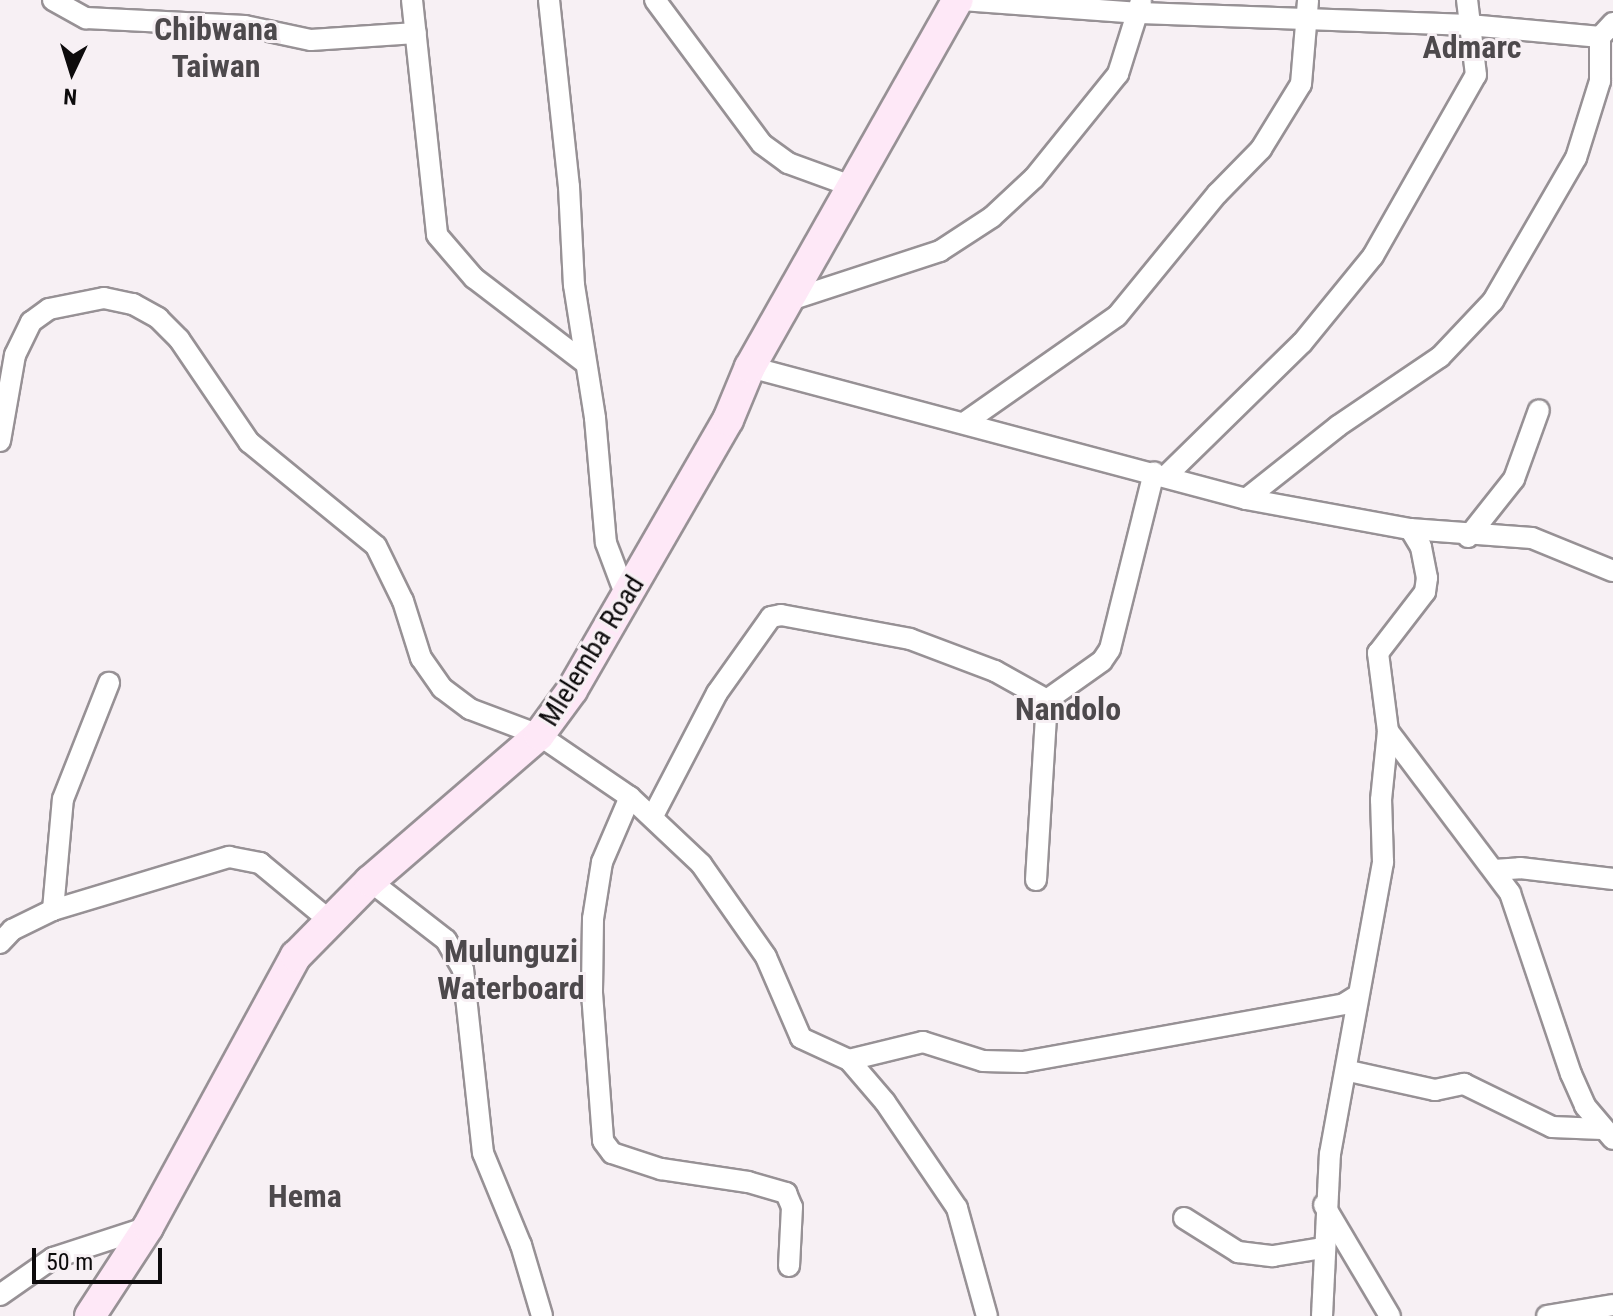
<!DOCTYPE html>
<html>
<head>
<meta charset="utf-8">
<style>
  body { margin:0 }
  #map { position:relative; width:1613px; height:1316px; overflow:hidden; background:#f7f0f4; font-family:"Roboto Condensed",sans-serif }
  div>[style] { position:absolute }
  .roads { filter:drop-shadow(2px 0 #979195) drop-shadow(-2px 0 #979195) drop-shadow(0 2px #979195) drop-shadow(0 -2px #979195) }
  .street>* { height:20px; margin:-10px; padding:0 10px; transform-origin:10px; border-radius:10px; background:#fff }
  .secondary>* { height:30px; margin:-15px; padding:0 15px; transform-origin:15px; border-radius:15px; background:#fee8f7 }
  span { translate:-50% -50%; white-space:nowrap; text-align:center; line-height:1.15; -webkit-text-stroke:6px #f7f0f4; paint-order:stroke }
  .street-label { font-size:28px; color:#0d0b0c }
  .quarter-label { font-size:32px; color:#4d494c; font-weight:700 }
  .north { position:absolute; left:32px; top:32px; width:80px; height:80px; -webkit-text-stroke:6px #f7f0f4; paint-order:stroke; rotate:184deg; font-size:22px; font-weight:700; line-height:32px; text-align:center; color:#0d0b0c }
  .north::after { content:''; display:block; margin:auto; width:28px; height:36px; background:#0d0b0c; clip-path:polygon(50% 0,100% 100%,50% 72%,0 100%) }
  .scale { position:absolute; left:32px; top:1248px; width:130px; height:36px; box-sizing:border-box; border:4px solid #0d0b0c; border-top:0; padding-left:10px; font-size:24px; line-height:28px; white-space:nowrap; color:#0d0b0c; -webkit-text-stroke:6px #f7f0f4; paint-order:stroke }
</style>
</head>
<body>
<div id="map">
  <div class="roads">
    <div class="street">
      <div style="left:53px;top:0;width:38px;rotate:29deg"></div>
      <div style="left:86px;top:18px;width:159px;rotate:2.9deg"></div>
      <div style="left:245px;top:26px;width:67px;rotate:12deg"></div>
      <div style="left:311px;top:40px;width:105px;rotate:-3.8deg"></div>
      <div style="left:412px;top:0;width:236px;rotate:83.9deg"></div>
      <div style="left:437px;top:235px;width:57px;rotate:49.3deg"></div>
      <div style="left:474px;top:278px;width:138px;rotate:37.4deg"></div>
      <div style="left:549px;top:0;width:188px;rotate:83.9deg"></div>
      <div style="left:569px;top:187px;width:98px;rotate:87.1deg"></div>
      <div style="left:574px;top:285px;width:135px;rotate:81deg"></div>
      <div style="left:595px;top:418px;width:125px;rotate:85deg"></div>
      <div style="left:606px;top:543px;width:60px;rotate:69.4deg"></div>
      <div style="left:655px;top:0;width:179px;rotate:53.4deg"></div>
      <div style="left:762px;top:144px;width:32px;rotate:36deg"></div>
      <div style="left:788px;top:163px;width:70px;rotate:20deg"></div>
      <div style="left:962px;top:0;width:178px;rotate:4.2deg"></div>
      <div style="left:1140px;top:13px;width:329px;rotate:2.1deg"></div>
      <div style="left:1469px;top:25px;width:132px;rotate:5.2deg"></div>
      <div style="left:1600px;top:37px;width:19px;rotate:-47deg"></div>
      <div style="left:787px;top:301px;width:161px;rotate:-18.1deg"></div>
      <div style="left:940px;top:251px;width:62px;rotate:-33.2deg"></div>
      <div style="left:992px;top:217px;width:57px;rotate:-42.9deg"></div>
      <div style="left:1034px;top:178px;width:134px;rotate:-51.1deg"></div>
      <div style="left:1118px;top:74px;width:77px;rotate:-72.5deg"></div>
      <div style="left:750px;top:367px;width:513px;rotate:14.9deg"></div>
      <div style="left:1246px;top:499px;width:167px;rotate:10.4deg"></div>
      <div style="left:1410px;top:529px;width:122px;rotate:4.2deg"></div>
      <div style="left:1532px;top:538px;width:87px;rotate:22.2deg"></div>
      <div style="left:967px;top:421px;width:183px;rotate:-35deg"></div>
      <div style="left:1117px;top:316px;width:158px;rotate:-50.7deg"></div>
      <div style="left:1217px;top:194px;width:63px;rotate:-45.6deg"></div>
      <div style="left:1261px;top:149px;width:76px;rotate:-58.4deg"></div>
      <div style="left:1301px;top:84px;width:84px;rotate:-85.2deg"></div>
      <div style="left:0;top:441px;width:87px;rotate:-80.1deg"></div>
      <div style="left:15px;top:355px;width:37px;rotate:-64deg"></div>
      <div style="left:31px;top:322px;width:22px;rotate:-36deg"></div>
      <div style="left:49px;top:309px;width:56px;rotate:-11.3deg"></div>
      <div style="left:104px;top:298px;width:30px;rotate:12deg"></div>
      <div style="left:133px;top:304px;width:29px;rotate:29deg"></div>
      <div style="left:158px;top:318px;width:30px;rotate:45deg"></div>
      <div style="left:179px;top:339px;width:125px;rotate:55.8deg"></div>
      <div style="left:249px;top:442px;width:164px;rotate:39.3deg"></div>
      <div style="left:376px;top:546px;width:61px;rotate:63.9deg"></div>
      <div style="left:403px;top:601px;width:60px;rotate:72.5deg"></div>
      <div style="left:421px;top:658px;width:37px;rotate:55deg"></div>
      <div style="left:442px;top:688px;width:35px;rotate:37deg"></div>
      <div style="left:470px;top:709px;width:74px;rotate:20.6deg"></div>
      <div style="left:539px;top:735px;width:110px;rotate:34.3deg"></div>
      <div style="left:630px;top:797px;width:98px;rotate:43.3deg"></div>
      <div style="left:701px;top:864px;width:113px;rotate:55deg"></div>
      <div style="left:766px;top:957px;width:88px;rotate:66.6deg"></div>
      <div style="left:801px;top:1038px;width:53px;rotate:24.6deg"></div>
      <div style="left:849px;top:1060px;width:55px;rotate:49.4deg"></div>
      <div style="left:885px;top:1102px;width:128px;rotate:55.8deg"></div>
      <div style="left:957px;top:1208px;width:112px;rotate:74.5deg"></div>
      <div style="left:1167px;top:475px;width:189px;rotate:-44.4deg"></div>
      <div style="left:1302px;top:343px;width:112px;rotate:-50.8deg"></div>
      <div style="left:1373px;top:256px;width:208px;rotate:-60.4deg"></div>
      <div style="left:1476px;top:75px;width:76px;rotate:-96.8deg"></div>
      <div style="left:1246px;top:499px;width:117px;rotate:-38.4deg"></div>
      <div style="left:1338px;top:426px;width:123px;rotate:-34.1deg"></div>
      <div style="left:1440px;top:357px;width:77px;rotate:-46.6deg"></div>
      <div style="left:1493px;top:301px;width:165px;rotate:-59.9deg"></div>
      <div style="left:1576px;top:158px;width:81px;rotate:-72.7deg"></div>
      <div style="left:1600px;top:81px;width:44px;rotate:-90deg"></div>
      <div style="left:1468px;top:537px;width:74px;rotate:-51.6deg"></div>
      <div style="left:1514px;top:479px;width:73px;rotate:-70.1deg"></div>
      <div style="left:1388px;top:731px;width:203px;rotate:53deg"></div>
      <div style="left:1510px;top:893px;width:191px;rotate:71.4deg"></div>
      <div style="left:1571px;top:1074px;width:35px;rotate:66deg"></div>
      <div style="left:1585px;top:1106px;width:43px;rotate:49.7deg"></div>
      <div style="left:630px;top:797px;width:71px;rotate:113.3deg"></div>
      <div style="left:602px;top:862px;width:58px;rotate:99deg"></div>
      <div style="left:593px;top:919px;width:74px;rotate:90.8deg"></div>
      <div style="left:592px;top:993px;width:148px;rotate:85.7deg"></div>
      <div style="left:603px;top:1141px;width:15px;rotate:53deg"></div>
      <div style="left:612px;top:1153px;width:52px;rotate:18.1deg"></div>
      <div style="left:661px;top:1169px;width:88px;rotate:8.5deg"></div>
      <div style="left:748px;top:1182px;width:40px;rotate:16deg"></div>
      <div style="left:786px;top:1193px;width:15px;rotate:67deg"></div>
      <div style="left:792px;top:1207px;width:59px;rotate:92.9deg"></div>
      <div style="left:654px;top:814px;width:136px;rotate:-62.5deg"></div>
      <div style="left:717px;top:693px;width:93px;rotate:-54.6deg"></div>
      <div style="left:771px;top:617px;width:10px;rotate:-11deg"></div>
      <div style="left:781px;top:615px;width:131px;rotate:10.5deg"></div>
      <div style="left:910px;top:639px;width:91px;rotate:20.6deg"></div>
      <div style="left:995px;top:671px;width:60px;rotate:29.1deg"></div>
      <div style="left:1494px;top:870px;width:26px;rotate:-4deg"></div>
      <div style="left:1520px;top:868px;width:94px;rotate:6.7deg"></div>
      <div style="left:1036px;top:880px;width:180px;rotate:-86.5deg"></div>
      <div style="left:1047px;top:700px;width:67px;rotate:-35.3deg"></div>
      <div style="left:1102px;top:661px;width:14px;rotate:-56deg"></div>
      <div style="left:1110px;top:649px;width:182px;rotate:-76deg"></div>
      <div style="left:370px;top:881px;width:96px;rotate:37.8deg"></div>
      <div style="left:446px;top:940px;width:34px;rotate:60deg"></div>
      <div style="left:463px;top:969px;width:185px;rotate:83.8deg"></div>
      <div style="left:483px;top:1153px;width:100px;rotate:67.6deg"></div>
      <div style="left:521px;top:1245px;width:74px;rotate:73.5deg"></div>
      <div style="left:53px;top:910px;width:111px;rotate:-84.9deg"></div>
      <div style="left:63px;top:799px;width:125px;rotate:-68.4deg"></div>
      <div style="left:0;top:943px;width:18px;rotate:-47deg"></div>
      <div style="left:12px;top:930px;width:46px;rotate:-26deg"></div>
      <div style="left:53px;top:910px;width:184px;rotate:-16.8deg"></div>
      <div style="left:229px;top:857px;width:32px;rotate:11deg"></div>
      <div style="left:260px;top:863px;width:89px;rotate:39.6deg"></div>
      <div style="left:849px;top:1060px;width:76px;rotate:-13.7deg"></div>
      <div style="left:923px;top:1042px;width:63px;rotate:17.6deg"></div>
      <div style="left:983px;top:1061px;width:40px;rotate:1.4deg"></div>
      <div style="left:1023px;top:1062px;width:326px;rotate:-10.2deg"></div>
      <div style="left:1344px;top:1004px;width:15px;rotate:-32deg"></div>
      <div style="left:1349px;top:1071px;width:88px;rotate:12.5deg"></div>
      <div style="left:1435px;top:1090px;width:30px;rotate:-12deg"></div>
      <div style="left:1464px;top:1084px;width:98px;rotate:26deg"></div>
      <div style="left:1552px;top:1127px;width:50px;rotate:2.3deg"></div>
      <div style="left:1324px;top:1205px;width:129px;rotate:59.3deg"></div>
      <div style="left:1184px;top:1218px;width:64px;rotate:32.2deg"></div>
      <div style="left:1238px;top:1252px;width:35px;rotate:7deg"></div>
      <div style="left:1273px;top:1256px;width:51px;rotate:-9.1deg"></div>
      <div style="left:0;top:1295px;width:65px;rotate:-34.9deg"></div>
      <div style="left:53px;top:1258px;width:100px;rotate:-18.1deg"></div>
      <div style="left:1322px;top:1316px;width:162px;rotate:-87.2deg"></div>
      <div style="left:1330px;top:1154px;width:297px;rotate:-79.7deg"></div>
      <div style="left:1383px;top:862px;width:62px;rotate:-91.8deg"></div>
      <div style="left:1381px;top:800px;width:69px;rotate:-84.2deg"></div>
      <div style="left:1388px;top:731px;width:79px;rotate:-97.3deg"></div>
      <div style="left:1378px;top:653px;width:77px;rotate:-52.4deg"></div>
      <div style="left:1425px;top:592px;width:14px;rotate:-82deg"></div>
      <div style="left:1427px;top:578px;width:32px;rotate:-101deg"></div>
      <div style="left:1421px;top:547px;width:21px;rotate:-121deg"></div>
      <div style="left:1547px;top:1316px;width:67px;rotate:-9.5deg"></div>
    </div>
    <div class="secondary">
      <div style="left:90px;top:1316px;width:106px;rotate:-56.9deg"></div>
      <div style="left:148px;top:1227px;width:309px;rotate:-61.4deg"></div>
      <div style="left:296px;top:956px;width:105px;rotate:-45.4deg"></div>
      <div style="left:370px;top:881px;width:223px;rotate:-40.8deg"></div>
      <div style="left:539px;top:735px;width:56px;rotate:-53.7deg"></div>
      <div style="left:572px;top:690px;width:312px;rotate:-60deg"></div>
      <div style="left:728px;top:420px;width:57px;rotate:-67.5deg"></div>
      <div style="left:750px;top:367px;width:422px;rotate:-60.5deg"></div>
    </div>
  </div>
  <div class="street-label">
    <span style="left:592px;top:651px;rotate:-58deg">Mlelemba Road</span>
  </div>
  <div class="quarter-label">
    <span style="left:216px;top:48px">Chibwana<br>Taiwan</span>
    <span style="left:1472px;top:47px">Admarc</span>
    <span style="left:1068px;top:709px">Nandolo</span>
    <span style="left:511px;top:970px">Mulunguzi<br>Waterboard</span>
    <span style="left:305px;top:1196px">Hema</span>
  </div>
  <div class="north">N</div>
  <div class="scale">50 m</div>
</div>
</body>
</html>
